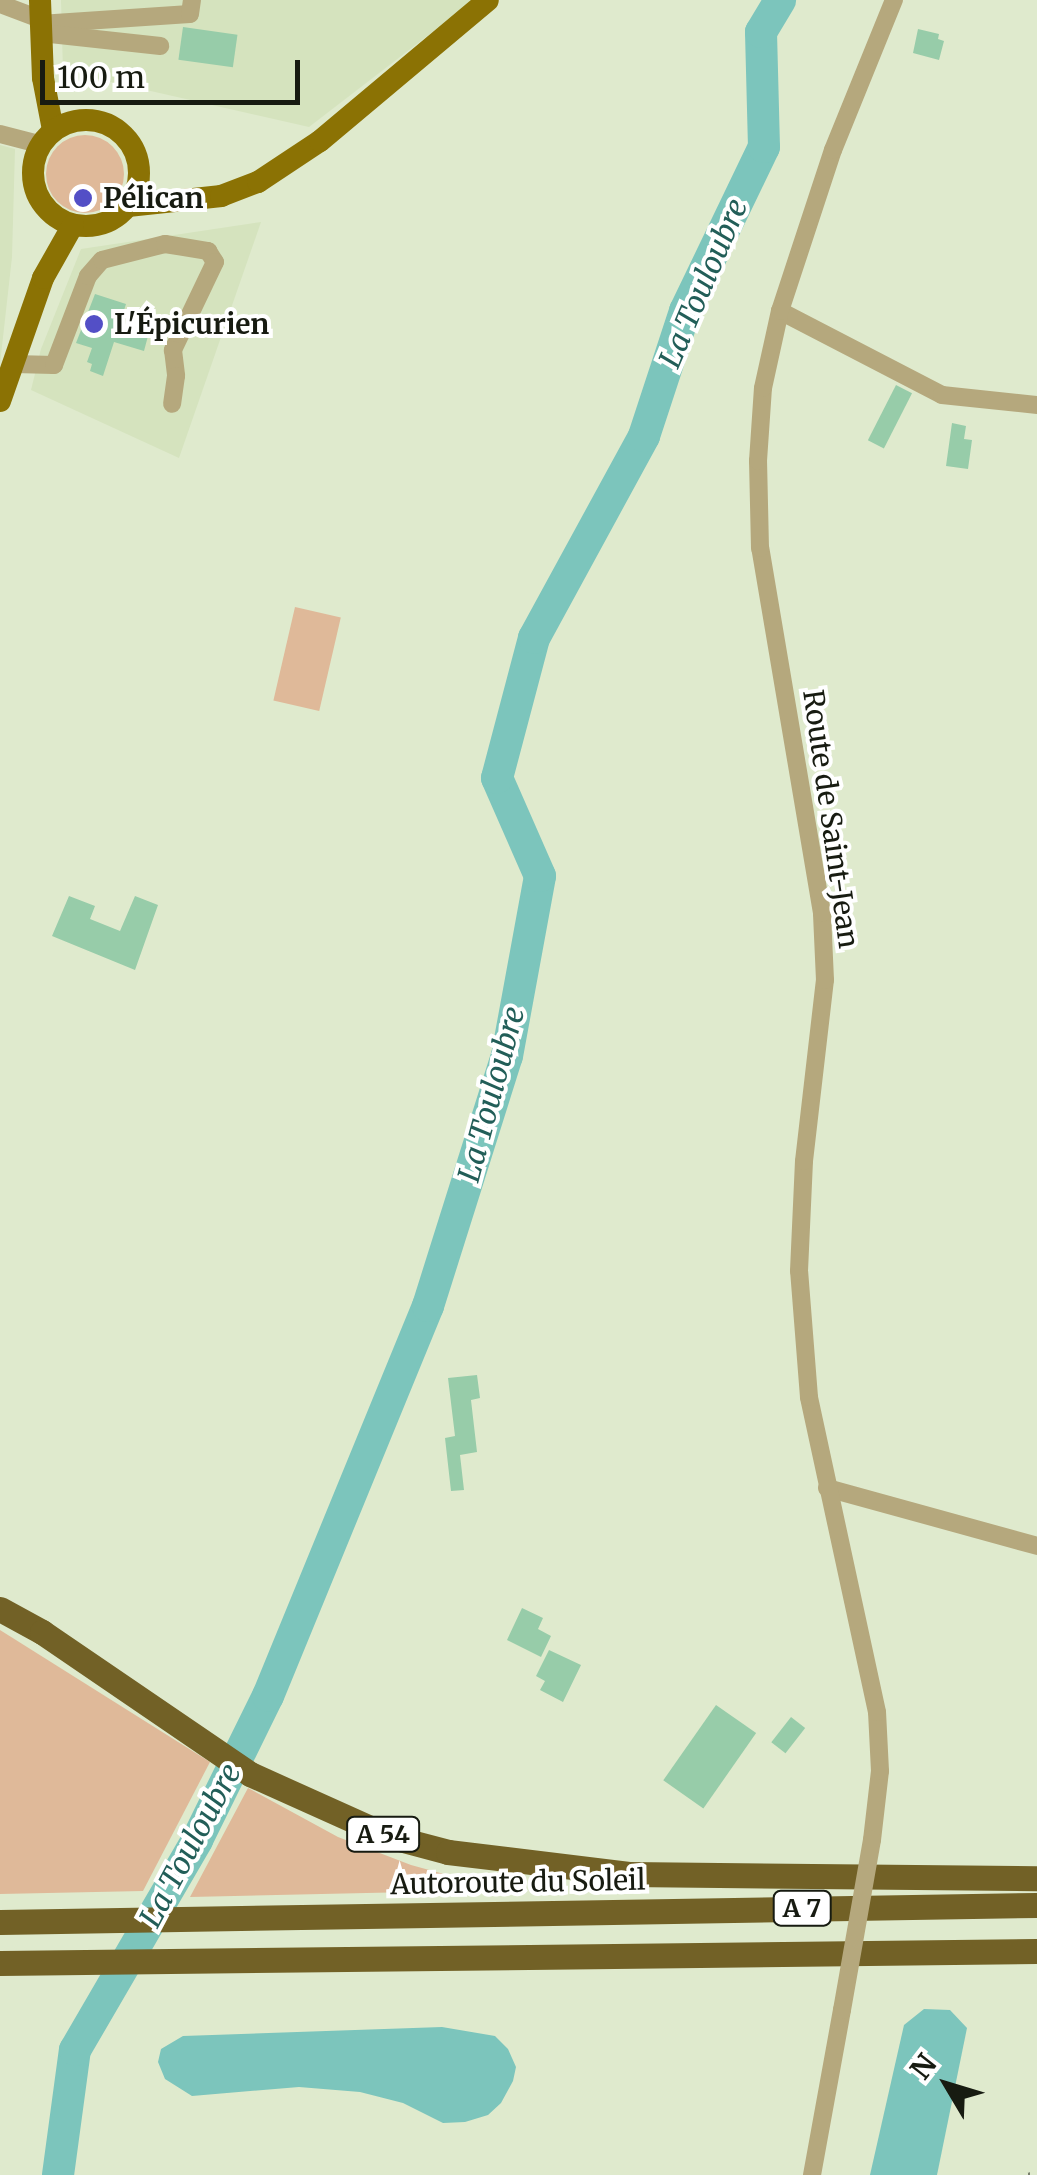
<!DOCTYPE html>
<html>
<head>
<meta charset="utf-8">
<style>
  body { margin:0 }
  #map { position:relative; width:1037px; height:2175px; overflow:hidden; background:#dfeacd; font-family:Merriweather,serif }
  div>[style] { position:absolute }
  .built>* { inset:0; background:#d5e3be }
  .green>* { inset:0; background:#dfb999; transform-origin:0 0 }
  .round { border-radius:50% }
  .water>* { inset:0; background:#7cc5bc }
  .river>* { height:32px; margin:-16px; padding:0 16px; transform-origin:16px; border-radius:16px; background:#7cc5bc }
  .building>* { inset:0; background:#97cca9; transform-origin:0 0 }
  .path>* { height:4px; margin-top:-2px; transform-origin:0; background:repeating-linear-gradient(90deg,#79806d 0 2.5px,transparent 0 10.5px) }
  .minor>* { height:18px; margin:-9px; padding:0 9px; transform-origin:9px; border-radius:9px; background:#b5a87d }
  .major>* { height:22px; margin:-11px; padding:0 11px; transform-origin:11px; border-radius:11px; background:#8b7204 }
  .major>.ring { margin:-11px; padding:0; box-sizing:content-box; background:none; border:22px solid #8b7204; border-radius:50% }
  .highway>* { height:25px; margin:-12.5px; padding:0 12.5px; transform-origin:12.5px; border-radius:12.5px; background:#726126 }
  .minor-bridge>* { height:18px; margin:-9px; padding:0 9px; transform-origin:9px; border-radius:9px; background:#b5a87d }
  .dots>* { width:28px; height:28px; translate:-50% -50%; box-sizing:border-box; border:5px solid #fff; border-radius:50% }
  span { translate:-50% -50%; white-space:nowrap; text-align:center; line-height:1.15; -webkit-text-stroke:8px #fff; paint-order:stroke }
  .shield-label span { padding:2px 8px; background:#fff; border:2px solid; border-radius:8px; -webkit-text-stroke-width:0 }
  .shield-label { font-size:25px; color:#171b11; font-weight:700 }
  .poi-label { font-size:28px; color:#171b11; font-weight:700 }
  .left { translate:0 -50%; text-align:left }
  .street-label { font-size:28px; color:#171b11 }
  .water-label { font-size:30px; color:#225e58; font-style:italic }
  .north { position:absolute; left:897px; top:2035px; width:100px; height:100px; -webkit-text-stroke:8px #fff; paint-order:stroke; rotate:308deg; font-size:28px; font-weight:700; line-height:40px; text-align:center; color:#171b11 }
  .north::after { content:''; display:block; margin:auto; width:35px; height:45px; background:#171b11; clip-path:polygon(50% 0,100% 100%,50% 72%,0 100%) }
  .scale { position:absolute; left:40px; top:60px; width:260px; height:45px; box-sizing:border-box; border:5px solid #171b11; border-top:0; padding-left:12px; font-size:30px; line-height:35px; white-space:nowrap; color:#171b11; -webkit-text-stroke:8px #fff; paint-order:stroke }
</style>
</head>
<body>
<div id="map">
  <div class="built">
    <div style="clip-path:polygon(61px 0,474px 0,309px 127px,63px 71px)"></div>
    <div style="clip-path:polygon(0 145px,15px 149px,12px 257px,0 364px)"></div>
    <div style="clip-path:polygon(261px 222px,179px 458px,31px 390px,41px 349px,81px 249px)"></div>
  </div>
  <div class="green">
    <div class="round" style="left:46px;top:135px;width:78px;height:78px"></div>
    <div style="left:295px;top:607px;width:47px;height:96px;rotate:13deg"></div>
    <div style="clip-path:polygon(0 1630px,210px 1762px,143px 1891px,0 1894px)"></div>
    <div style="clip-path:polygon(248px 1788px,338px 1837px,411px 1865px,502px 1890px,190px 1897px)"></div>
  </div>
  <div class="water">
    <div style="clip-path:polygon(924px 2009px,950px 2010px,967px 2028px,937px 2175px,870px 2175px,904px 2025px)"></div>
    <div style="clip-path:polygon(442px 2027px,495px 2036px,508px 2049px,516px 2067px,513px 2081px,501px 2103px,488px 2115px,465px 2122px,443px 2123px,403px 2103px,360px 2092px,299px 2087px,192px 2096px,165px 2079px,158px 2062px,161px 2049px,183px 2036px)"></div>
  </div>
  <div class="river">
    <div style="left:58px;top:2175px;width:126px;rotate:-82.3deg"></div>
    <div style="left:75px;top:2050px;width:243px;rotate:-59.8deg"></div>
    <div style="left:197px;top:1840px;width:161px;rotate:-63.8deg"></div>
    <div style="left:268px;top:1696px;width:422px;rotate:-67.7deg"></div>
    <div style="left:428px;top:1306px;width:262px;rotate:-72.5deg"></div>
    <div style="left:507px;top:1056px;width:183px;rotate:-79.6deg"></div>
    <div style="left:540px;top:876px;width:107px;rotate:-113.7deg"></div>
    <div style="left:497px;top:778px;width:145px;rotate:-75.2deg"></div>
    <div style="left:534px;top:638px;width:230px;rotate:-61.4deg"></div>
    <div style="left:644px;top:436px;width:132px;rotate:-71.8deg"></div>
    <div style="left:685px;top:311px;width:182px;rotate:-64.3deg"></div>
    <div style="left:764px;top:147px;width:115px;rotate:-91.5deg"></div>
    <div style="left:761px;top:32px;width:37px;rotate:-59deg"></div>
  </div>
  <div class="building">
    <div style="left:183px;top:27px;width:55px;height:33px;rotate:8deg"></div>
    <div style="clip-path:polygon(918px 29px,939px 34px,938px 39px,944px 41px,939px 60px,913px 53px)"></div>
    <div style="clip-path:polygon(95px 294px,126px 304px,119px 326px,148px 336px,144px 351px,114px 342px,103px 376px,90px 371px,92px 364px,87px 362px,92px 348px,76px 343px)"></div>
    <div style="left:896px;top:385px;width:18px;height:62px;rotate:27deg"></div>
    <div style="clip-path:polygon(952px 423px,966px 426px,964px 439px,972px 440px,968px 469px,946px 466px)"></div>
    <div style="clip-path:polygon(69px 896px,95px 906px,90px 919px,120px 931px,135px 896px,158px 905px,135px 970px,52px 936px)"></div>
    <div style="clip-path:polygon(477px 1375px,480px 1398px,471px 1400px,477px 1452px,460px 1455px,464px 1490px,451px 1491px,445px 1438px,455px 1436px,448px 1378px)"></div>
    <div style="clip-path:polygon(522px 1608px,543px 1618px,538px 1629px,551px 1636px,541px 1657px,507px 1640px)"></div>
    <div style="clip-path:polygon(549px 1650px,581px 1665px,563px 1702px,540px 1690px,545px 1681px,536px 1676px)"></div>
    <div style="left:716px;top:1705px;width:49px;height:92px;rotate:35deg"></div>
    <div style="left:791px;top:1717px;width:18px;height:32px;rotate:38deg"></div>
  </div>
  <div class="path">
    <div style="left:1028px;top:2175px;width:9px;rotate:-18deg"></div>
  </div>
  <div class="minor">
    <div style="left:0;top:4px;width:43px;rotate:20.6deg"></div>
    <div style="left:40px;top:24px;width:150px;rotate:-3.8deg"></div>
    <div style="left:190px;top:14px;width:14px;rotate:-82deg"></div>
    <div style="left:41px;top:33px;width:120px;rotate:6.2deg"></div>
    <div style="left:0;top:134px;width:40px;rotate:14.4deg"></div>
    <div style="left:780px;top:311px;width:182px;rotate:27.4deg"></div>
    <div style="left:942px;top:395px;width:96px;rotate:6deg"></div>
    <div style="left:14px;top:364px;width:40px;rotate:1.4deg"></div>
    <div style="left:54px;top:365px;width:95px;rotate:-69.1deg"></div>
    <div style="left:88px;top:276px;width:21px;rotate:-49deg"></div>
    <div style="left:102px;top:260px;width:65px;rotate:-14.3deg"></div>
    <div style="left:165px;top:244px;width:44px;rotate:9.2deg"></div>
    <div style="left:208px;top:251px;width:13px;rotate:58deg"></div>
    <div style="left:215px;top:262px;width:98px;rotate:115.5deg"></div>
    <div style="left:173px;top:350px;width:26px;rotate:83deg"></div>
    <div style="left:176px;top:376px;width:28px;rotate:98deg"></div>
    <div style="left:827px;top:1488px;width:218px;rotate:15.4deg"></div>
    <div style="left:872px;top:1840px;width:69px;rotate:-83.4deg"></div>
    <div style="left:880px;top:1771px;width:59px;rotate:-92.9deg"></div>
    <div style="left:877px;top:1712px;width:322px;rotate:-102.2deg"></div>
    <div style="left:809px;top:1397px;width:126px;rotate:-94.5deg"></div>
    <div style="left:799px;top:1271px;width:110px;rotate:-87.4deg"></div>
    <div style="left:804px;top:1161px;width:182px;rotate:-83.4deg"></div>
    <div style="left:825px;top:980px;width:67px;rotate:-92.6deg"></div>
    <div style="left:822px;top:913px;width:370px;rotate:-99.6deg"></div>
    <div style="left:760px;top:548px;width:87px;rotate:-91.3deg"></div>
    <div style="left:758px;top:461px;width:73px;rotate:-86.1deg"></div>
    <div style="left:763px;top:388px;width:79px;rotate:-77.6deg"></div>
    <div style="left:780px;top:311px;width:169px;rotate:-71.8deg"></div>
    <div style="left:833px;top:150px;width:162px;rotate:-67.9deg"></div>
    <div style="left:812px;top:2175px;width:168px;rotate:-79.7deg"></div>
  </div>
  <div class="major">
    <div style="left:40px;top:0;width:78px;rotate:87.8deg"></div>
    <div style="left:43px;top:78px;width:53px;rotate:79.1deg"></div>
    <div class="ring" style="left:33px;top:120px;width:84px;height:84px"></div>
    <div style="left:128px;top:206px;width:94px;rotate:-6.1deg"></div>
    <div style="left:221px;top:196px;width:40px;rotate:-21deg"></div>
    <div style="left:258px;top:182px;width:74px;rotate:-33.5deg"></div>
    <div style="left:320px;top:141px;width:219px;rotate:-40deg"></div>
    <div style="left:0;top:401px;width:130px;rotate:-70.7deg"></div>
    <div style="left:43px;top:278px;width:61px;rotate:-60.5deg"></div>
  </div>
  <div class="highway">
    <div style="left:0;top:1609px;width:48px;rotate:28.7deg"></div>
    <div style="left:42px;top:1632px;width:252px;rotate:34.3deg"></div>
    <div style="left:250px;top:1774px;width:151px;rotate:24.2deg"></div>
    <div style="left:388px;top:1836px;width:62px;rotate:14.9deg"></div>
    <div style="left:448px;top:1852px;width:182px;rotate:6.9deg"></div>
    <div style="left:629px;top:1874px;width:408px;rotate:0.6deg"></div>
    <div style="left:0;top:1922px;width:1037px;rotate:-0.94deg"></div>
    <div style="left:0;top:1963px;width:1037px;rotate:-0.66deg"></div>
  </div>
  <div class="minor-bridge">
    <div style="left:842px;top:2010px;width:173px;rotate:-80deg"></div>
  </div>
  <div class="dots">
    <div style="left:83px;top:198px;background:#534fc6"></div>
    <div style="left:94px;top:324px;background:#534fc6"></div>
  </div>
  <div class="shield-label">
    <span style="left:383px;top:1834px">A 54</span>
    <span style="left:802px;top:1908px">A 7</span>
  </div>
  <div class="poi-label">
    <span class="left" style="left:103px;top:198px">Pélican</span>
    <span class="left" style="left:114px;top:324px">L'Épicurien</span>
  </div>
  <div class="street-label">
    <span style="left:831px;top:819px;rotate:82deg">Route de Saint-Jean</span>
    <span style="left:518px;top:1882px;rotate:-1deg">Autoroute du Soleil</span>
  </div>
  <div class="water-label">
    <span style="left:703px;top:283px;rotate:-67deg">La Touloubre</span>
    <span style="left:491px;top:1094px;rotate:-75deg">La Touloubre</span>
    <span style="left:190px;top:1845px;rotate:-62deg">La Touloubre</span>
  </div>
  <div class="north">N</div>
  <div class="scale">100 m</div>
</div>
</body>
</html>
